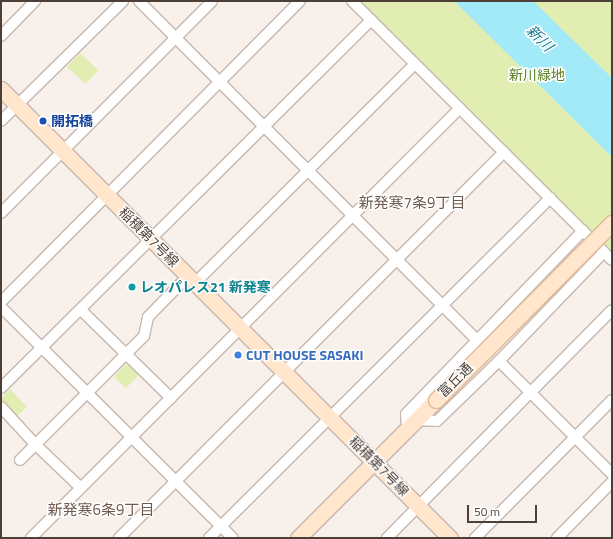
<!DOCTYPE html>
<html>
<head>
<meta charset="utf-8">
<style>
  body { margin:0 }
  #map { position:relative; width:613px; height:539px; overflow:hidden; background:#f7f0eb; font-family:"Titillium Web","Noto Sans JP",sans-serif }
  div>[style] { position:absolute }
  .green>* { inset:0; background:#e2eeb1; transform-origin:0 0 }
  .water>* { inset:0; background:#a3eaf8 }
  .roads { filter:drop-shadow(1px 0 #c7b8af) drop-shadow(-1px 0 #c7b8af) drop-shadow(0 1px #c7b8af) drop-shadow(0 -1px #c7b8af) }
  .street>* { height:10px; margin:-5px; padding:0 5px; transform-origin:5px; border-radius:5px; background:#fff }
  .secondary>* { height:15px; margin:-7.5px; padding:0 7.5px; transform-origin:7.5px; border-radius:7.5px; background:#ffe6cd }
  .bridges { filter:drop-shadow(1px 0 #deba99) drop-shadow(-1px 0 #deba99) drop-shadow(0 1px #deba99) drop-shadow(0 -1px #deba99) }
  .secondary-bridge>* { height:15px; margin:-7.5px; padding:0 7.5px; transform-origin:7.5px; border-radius:7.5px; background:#ffe6cd }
  .dots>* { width:11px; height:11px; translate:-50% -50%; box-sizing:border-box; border:2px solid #fff; border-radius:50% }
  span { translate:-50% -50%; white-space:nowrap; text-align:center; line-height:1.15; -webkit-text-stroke:3px #fff; paint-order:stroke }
  .park-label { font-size:14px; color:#5d7f22 }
  .transit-label { font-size:14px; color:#164399; font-weight:700 }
  .left { translate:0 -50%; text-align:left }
  .street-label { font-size:14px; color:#4c3f38 }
  .culture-label { font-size:14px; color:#0d838f; font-weight:700 }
  .shop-label { font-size:14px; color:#366cbe; font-weight:700 }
  .water-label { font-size:15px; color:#1e7b8e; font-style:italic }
  .neighbourhood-label { font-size:15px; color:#705a4e }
  .frame { position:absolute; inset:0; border:2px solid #4c3f38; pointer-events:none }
  .scale { position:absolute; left:467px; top:505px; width:70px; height:18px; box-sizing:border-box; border:2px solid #4c3f38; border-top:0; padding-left:5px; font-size:12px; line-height:14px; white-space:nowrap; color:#4c3f38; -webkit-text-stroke:3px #fff; paint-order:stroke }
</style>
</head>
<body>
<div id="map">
  <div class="green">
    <div style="clip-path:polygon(358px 1px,612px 1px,612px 251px,501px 143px)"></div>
    <div style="left:80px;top:53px;width:25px;height:19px;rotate:43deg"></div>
    <div style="clip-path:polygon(125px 365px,129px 365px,139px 375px,126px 388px,114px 377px)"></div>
    <div style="clip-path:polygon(10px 389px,27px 407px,16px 417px,1px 402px,1px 398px)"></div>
  </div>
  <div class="water">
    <div style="clip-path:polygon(454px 1px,533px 1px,612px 78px,612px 157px)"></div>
  </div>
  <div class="roads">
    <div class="street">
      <div style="left:139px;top:1px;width:477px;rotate:45.1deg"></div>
      <div style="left:352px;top:1px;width:367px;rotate:44.9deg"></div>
      <div style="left:1px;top:36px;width:49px;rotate:-45.8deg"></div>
      <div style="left:1px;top:121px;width:171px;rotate:-44.5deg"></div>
      <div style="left:1px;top:213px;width:299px;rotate:-45.1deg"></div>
      <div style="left:195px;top:283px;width:310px;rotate:-44.9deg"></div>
      <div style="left:1px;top:302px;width:424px;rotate:-45.2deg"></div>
      <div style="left:1px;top:307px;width:327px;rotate:44.9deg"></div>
      <div style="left:81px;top:310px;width:126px;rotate:44.4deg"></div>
      <div style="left:499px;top:361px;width:160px;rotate:45deg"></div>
      <div style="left:1px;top:388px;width:522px;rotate:-44.84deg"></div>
      <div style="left:1px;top:407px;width:52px;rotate:47.4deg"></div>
      <div style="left:36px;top:445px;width:62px;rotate:43.7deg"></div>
      <div style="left:416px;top:420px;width:21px;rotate:3deg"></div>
      <div style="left:437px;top:421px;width:86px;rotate:-44.1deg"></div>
      <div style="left:499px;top:361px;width:151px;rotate:-46.1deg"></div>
      <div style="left:407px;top:428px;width:14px;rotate:-94deg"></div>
      <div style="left:406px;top:414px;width:255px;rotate:-46deg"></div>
      <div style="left:20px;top:460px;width:175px;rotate:-45deg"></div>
      <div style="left:144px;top:336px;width:19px;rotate:-78deg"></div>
      <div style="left:148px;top:317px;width:57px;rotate:-45.7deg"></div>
      <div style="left:31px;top:538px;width:607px;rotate:-45.07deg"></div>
      <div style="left:119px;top:538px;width:545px;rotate:-45.07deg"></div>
      <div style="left:209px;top:538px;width:482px;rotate:-44.9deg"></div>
      <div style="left:387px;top:538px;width:320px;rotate:-45.4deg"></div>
      <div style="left:475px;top:538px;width:194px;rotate:-45.2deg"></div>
      <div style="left:557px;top:538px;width:78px;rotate:-45.5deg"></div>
    </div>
    <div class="secondary">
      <div style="left:1px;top:89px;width:635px;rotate:45deg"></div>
      <div style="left:298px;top:538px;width:195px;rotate:-45deg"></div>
    </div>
  </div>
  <div class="bridges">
    <div class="secondary-bridge">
      <div style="left:436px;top:400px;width:250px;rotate:-45.2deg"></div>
    </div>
  </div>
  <div class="dots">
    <div style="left:43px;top:121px;background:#1a4fb4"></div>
    <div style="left:132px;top:287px;background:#0f9aa8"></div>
    <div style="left:238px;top:355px;background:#3f7fe0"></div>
  </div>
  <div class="park-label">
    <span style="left:537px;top:75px">新川緑地</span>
  </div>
  <div class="transit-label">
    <span class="left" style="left:51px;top:121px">開拓橋</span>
  </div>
  <div class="street-label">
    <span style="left:149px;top:237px;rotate:45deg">稲積第7号線</span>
    <span style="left:455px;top:380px;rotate:-45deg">富丘通</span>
    <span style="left:379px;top:466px;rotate:45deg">稲積第7号線</span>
  </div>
  <div class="culture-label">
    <span class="left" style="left:140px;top:287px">レオパレス21 新発寒</span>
  </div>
  <div class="shop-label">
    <span class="left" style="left:246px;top:355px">CUT HOUSE SASAKI</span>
  </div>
  <div class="water-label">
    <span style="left:540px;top:38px;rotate:45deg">新川</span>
  </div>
  <div class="neighbourhood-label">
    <span style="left:412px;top:203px">新発寒7条9丁目</span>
    <span style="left:101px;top:510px">新発寒6条9丁目</span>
  </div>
  <div class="frame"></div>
  <div class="scale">50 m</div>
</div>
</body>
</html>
